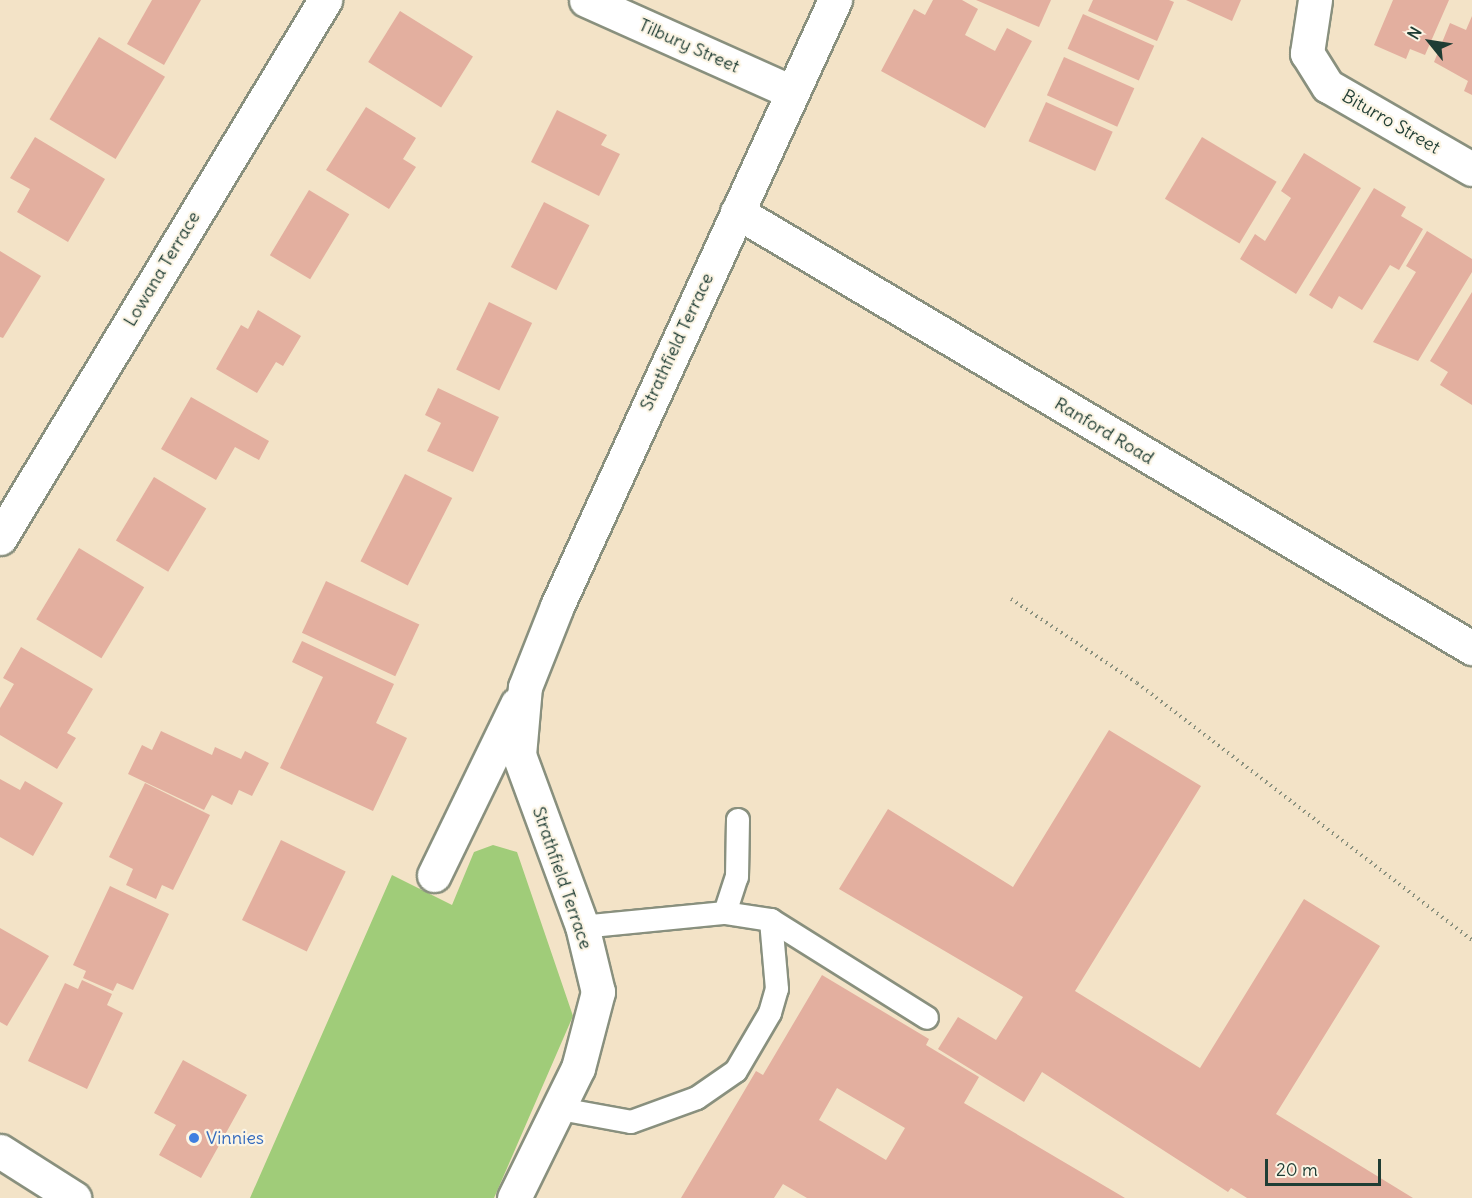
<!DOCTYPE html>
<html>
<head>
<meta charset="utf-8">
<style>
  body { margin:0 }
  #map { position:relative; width:1472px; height:1198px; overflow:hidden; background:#f3e3c7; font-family:Delius,sans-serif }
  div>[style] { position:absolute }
  .green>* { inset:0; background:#a0cc79 }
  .building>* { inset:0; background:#e3af9f; transform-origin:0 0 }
  .path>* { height:4px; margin-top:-2px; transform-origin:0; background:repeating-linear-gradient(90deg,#89907e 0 1.5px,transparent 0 6px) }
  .roads { filter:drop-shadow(2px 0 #89907e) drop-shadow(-2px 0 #89907e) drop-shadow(0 2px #89907e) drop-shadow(0 -2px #89907e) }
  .lane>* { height:22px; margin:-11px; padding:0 11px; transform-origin:11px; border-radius:11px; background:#fff }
  .street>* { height:33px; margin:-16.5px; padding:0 16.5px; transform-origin:16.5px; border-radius:16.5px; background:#fff }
  .highway>* { height:33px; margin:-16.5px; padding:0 16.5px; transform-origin:16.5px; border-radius:16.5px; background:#fff }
  .dots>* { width:16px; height:16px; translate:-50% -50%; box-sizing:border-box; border:3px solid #fcf5e5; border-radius:50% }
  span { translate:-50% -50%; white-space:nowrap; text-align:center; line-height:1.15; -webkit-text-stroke:4.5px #fcf5e5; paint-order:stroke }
  .street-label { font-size:18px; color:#1f3d34 }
  .shop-label { font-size:18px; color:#366cbe }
  .left { translate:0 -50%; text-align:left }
  .north { position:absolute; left:1400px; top:12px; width:60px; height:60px; -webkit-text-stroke:4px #fcf5e5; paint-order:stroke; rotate:300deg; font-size:16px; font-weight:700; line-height:24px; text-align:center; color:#1f3d34 }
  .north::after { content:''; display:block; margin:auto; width:21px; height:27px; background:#1f3d34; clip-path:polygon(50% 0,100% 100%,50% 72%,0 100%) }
  .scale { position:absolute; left:1265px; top:1159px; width:116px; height:27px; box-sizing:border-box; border:3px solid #1f3d34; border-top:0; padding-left:8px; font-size:18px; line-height:21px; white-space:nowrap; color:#1f3d34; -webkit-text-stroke:4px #fcf5e5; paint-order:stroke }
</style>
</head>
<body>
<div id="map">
  <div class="green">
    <div style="clip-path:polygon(493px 845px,517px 852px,573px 1016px,494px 1198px,250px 1198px,392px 875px,452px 905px,474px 852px)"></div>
  </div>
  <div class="building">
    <div style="clip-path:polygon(152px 0,201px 0,164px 65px,127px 44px)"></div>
    <div style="clip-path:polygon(933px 0,962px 0,978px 9px,965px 35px,995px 51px,1007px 28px,1032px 41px,985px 128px,881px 71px,914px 9px,925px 15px)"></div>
    <div style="clip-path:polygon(976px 0,1051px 0,1039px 27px)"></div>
    <div style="clip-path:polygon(1093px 0,1169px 0,1174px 2px,1157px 41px,1088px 11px)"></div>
    <div style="clip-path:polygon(1186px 0,1241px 0,1232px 21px)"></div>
    <div style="clip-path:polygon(1393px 0,1449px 0,1425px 55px,1410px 49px,1406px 59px,1374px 45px)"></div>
    <div style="left:400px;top:11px;width:86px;height:60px;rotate:32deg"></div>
    <div style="left:1083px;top:14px;width:78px;height:38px;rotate:24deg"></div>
    <div style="clip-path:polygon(1472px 16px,1472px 95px,1464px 91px,1468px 81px,1434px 62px,1450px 23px,1466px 30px)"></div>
    <div style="left:99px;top:37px;width:77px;height:96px;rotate:31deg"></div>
    <div style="left:1064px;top:57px;width:77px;height:42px;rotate:24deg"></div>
    <div style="left:1046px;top:102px;width:73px;height:43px;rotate:24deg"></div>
    <div style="clip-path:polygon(366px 107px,416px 138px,403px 159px,416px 167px,389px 209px,326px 170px)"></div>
    <div style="clip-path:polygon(557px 110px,607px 135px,601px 145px,620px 154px,599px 196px,531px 162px)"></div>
    <div style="clip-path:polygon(35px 137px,105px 179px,68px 242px,17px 212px,30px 189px,10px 178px)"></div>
    <div style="left:1202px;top:137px;width:87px;height:72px;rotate:31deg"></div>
    <div style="clip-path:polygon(1304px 153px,1361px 188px,1296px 294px,1240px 259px,1255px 234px,1265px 241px,1291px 198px,1281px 191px)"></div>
    <div style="clip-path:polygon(1374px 188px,1406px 207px,1401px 216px,1423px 229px,1399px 270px,1390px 265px,1362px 310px,1339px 296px,1332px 309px,1309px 295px)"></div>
    <div style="left:309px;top:190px;width:47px;height:76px;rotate:31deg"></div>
    <div style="left:544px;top:202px;width:51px;height:73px;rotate:27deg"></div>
    <div style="clip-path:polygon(1427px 231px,1472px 259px,1472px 272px,1418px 361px,1373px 342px,1416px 272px,1406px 266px)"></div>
    <div style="clip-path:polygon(0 251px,41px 276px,3px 338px,0 337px)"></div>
    <div style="clip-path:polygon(1472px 292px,1472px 405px,1440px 385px,1448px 372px,1430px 361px)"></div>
    <div style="left:489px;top:302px;width:48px;height:75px;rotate:26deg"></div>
    <div style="clip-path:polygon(258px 310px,301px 336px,283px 366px,276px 362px,257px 393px,216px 369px,241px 325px,248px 329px)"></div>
    <div style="clip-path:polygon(438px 388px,499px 417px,473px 472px,427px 451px,441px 423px,425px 415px)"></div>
    <div style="clip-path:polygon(191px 397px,269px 441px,259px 460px,235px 447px,216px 480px,161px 449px)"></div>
    <div style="left:405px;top:474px;width:53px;height:98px;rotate:27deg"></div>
    <div style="left:154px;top:477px;width:61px;height:74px;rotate:31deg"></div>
    <div style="left:79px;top:548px;width:76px;height:83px;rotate:31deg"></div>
    <div style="left:326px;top:581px;width:103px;height:57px;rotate:25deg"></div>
    <div style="clip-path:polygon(302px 641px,394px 684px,376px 723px,407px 738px,373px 811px,280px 768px,323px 677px,292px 662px)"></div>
    <div style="clip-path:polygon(21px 647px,93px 689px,67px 733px,76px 738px,57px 769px,0 735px,0 708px,14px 684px,3px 678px)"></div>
    <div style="clip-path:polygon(1109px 730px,1201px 786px,1075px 991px,1200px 1068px,1304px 899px,1380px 946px,1276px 1114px,1413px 1198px,1247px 1198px,1231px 1188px,1228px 1192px,1042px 1072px,1024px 1102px,938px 1049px,958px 1017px,996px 1040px,1023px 997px,839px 889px,888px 809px,1013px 887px)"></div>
    <div style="clip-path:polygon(161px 731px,212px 755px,215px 747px,241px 759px,245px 751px,269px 763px,252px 796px,239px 790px,232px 805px,212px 795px,204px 810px,128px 774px,142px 745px,152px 750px)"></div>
    <div style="clip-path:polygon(0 779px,20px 790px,25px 781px,63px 803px,33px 856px,0 837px)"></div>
    <div style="clip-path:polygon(145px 783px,210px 815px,173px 890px,162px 885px,156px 899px,126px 885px,133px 869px,109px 857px)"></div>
    <div style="left:281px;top:840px;width:72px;height:89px;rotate:26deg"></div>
    <div style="clip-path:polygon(110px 886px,169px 914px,133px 990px,117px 983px,113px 991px,83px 978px,86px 971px,73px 965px)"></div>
    <div style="clip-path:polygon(0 928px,49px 956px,7px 1026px,0 1022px)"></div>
    <div style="clip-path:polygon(evenodd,822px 975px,929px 1039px,926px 1045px,979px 1077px,964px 1103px,1125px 1198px,807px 1198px,783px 1184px,774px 1198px,681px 1198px,756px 1071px,763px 1075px,822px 975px,837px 1088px,905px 1128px,886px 1160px,819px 1120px,837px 1088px)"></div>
    <div style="clip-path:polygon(82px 980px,112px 994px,107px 1005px,123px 1013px,87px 1089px,28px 1061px,65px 983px,78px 989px)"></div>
    <div style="clip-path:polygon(183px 1060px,247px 1095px,201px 1178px,159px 1155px,176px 1125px,154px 1113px)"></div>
  </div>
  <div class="path">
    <div style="left:1011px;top:599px;width:151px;rotate:33.7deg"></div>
    <div style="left:1137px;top:683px;width:422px;rotate:37.5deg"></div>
  </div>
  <div class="roads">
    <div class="lane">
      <div style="left:725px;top:913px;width:47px;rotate:8.7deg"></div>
      <div style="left:771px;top:920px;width:184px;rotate:32.1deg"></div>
      <div style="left:581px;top:927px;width:145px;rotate:-5.6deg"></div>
      <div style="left:725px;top:913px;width:38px;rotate:-72deg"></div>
      <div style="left:737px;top:877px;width:57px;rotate:-89deg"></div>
      <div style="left:555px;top:1108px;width:77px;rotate:10.4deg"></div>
      <div style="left:631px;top:1122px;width:70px;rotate:-20deg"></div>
      <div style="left:697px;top:1098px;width:47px;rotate:-34.7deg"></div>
      <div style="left:736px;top:1071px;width:67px;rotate:-59.6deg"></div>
      <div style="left:770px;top:1013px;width:25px;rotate:-74deg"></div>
      <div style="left:777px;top:989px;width:69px;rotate:-95deg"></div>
    </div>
    <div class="street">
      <div style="left:586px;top:0;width:226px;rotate:24.1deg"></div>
      <div style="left:1315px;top:0;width:54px;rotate:98.6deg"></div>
      <div style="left:1307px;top:53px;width:39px;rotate:58deg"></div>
      <div style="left:1328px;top:86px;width:166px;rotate:30deg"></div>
      <div style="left:737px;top:212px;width:855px;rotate:30.68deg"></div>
      <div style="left:0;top:538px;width:629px;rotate:-58.86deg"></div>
      <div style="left:434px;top:875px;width:190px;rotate:-64.1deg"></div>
      <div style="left:514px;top:1198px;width:145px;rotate:-63.8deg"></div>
      <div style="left:578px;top:1068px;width:79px;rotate:-75.3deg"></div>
      <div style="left:598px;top:992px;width:68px;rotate:-103.6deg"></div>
      <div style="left:582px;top:926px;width:182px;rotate:-110.2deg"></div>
      <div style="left:519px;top:755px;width:68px;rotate:-85deg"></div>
      <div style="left:525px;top:687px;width:87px;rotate:-68.4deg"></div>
      <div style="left:557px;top:606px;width:667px;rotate:-65.36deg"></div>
    </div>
    <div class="highway">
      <div style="left:0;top:1151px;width:88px;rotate:32.4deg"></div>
    </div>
  </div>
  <div class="dots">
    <div style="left:194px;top:1138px;background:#3f7fe0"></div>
  </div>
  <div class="street-label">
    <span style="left:689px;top:46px;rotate:24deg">Tilbury Street</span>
    <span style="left:1391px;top:122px;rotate:30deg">Biturro Street</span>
    <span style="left:162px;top:269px;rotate:-59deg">Lowana Terrace</span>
    <span style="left:677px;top:342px;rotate:-65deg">Strathfield Terrace</span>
    <span style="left:1104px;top:431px;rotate:31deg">Ranford Road</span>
    <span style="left:562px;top:878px;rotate:71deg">Strathfield Terrace</span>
  </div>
  <div class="shop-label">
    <span class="left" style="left:206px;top:1138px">Vinnies</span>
  </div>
  <div class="north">N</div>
  <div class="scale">20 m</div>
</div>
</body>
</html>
